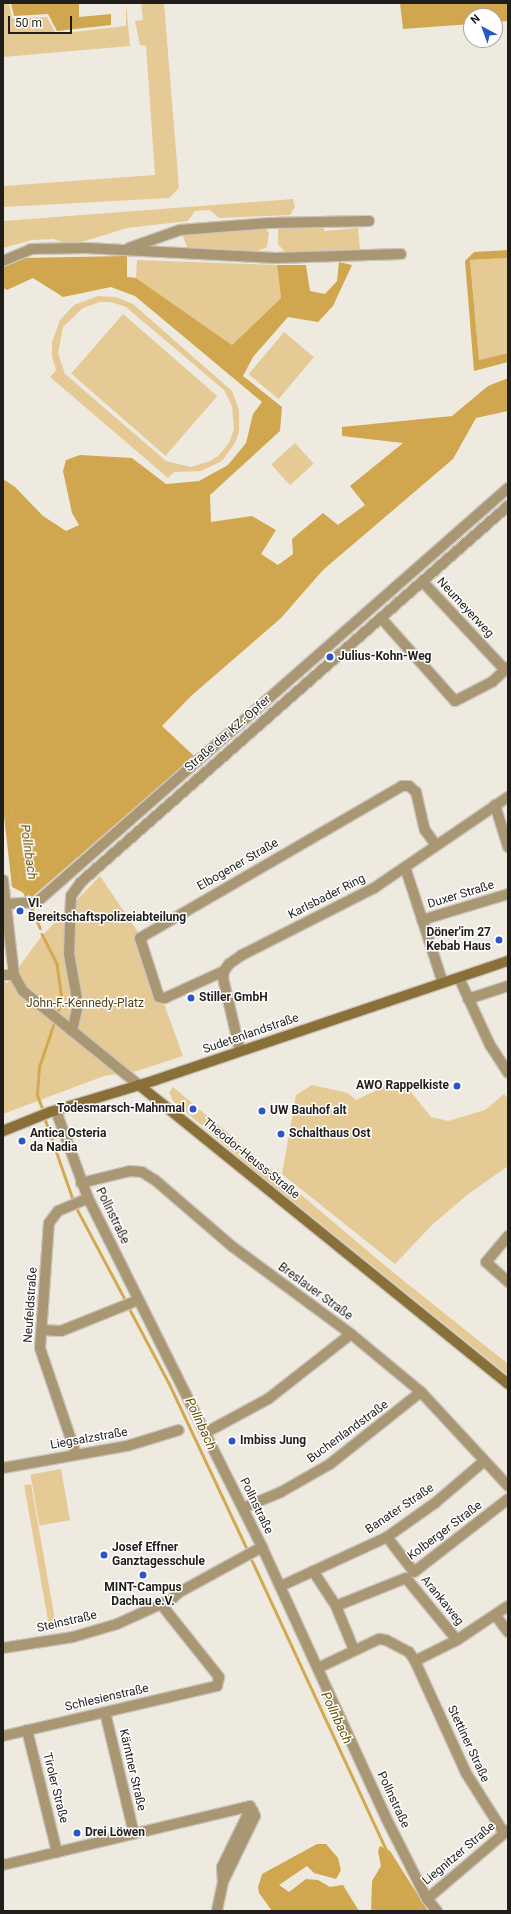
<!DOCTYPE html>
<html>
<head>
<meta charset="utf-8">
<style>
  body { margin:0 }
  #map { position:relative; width:511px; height:1914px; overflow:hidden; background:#efeae0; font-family:Roboto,sans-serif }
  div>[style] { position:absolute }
  .green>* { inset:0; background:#e5ca96; transform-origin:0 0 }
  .forest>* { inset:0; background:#d0a74e }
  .stream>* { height:2.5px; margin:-1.25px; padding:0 1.25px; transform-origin:1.25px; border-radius:1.25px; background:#d2a950 }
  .roads { filter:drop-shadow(1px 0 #cac5bc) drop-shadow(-1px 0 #cac5bc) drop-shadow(0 1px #cac5bc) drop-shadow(0 -1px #cac5bc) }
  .street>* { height:10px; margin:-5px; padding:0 5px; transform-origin:5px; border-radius:5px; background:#a99774 }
  .secondary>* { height:10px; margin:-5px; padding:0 5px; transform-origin:5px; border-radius:5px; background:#896f38 }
  .dots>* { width:11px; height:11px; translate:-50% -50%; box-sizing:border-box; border:2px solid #fff; border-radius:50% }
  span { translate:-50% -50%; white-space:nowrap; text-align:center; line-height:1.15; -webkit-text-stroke:3px #fff; paint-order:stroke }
  .street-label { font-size:12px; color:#201e1a }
  .poi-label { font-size:12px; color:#201e1a; font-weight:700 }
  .left { translate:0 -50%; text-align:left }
  .right { translate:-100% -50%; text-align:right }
  .park-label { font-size:12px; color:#51401a }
  .water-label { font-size:13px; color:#694e04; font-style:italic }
  .frame { position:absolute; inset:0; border:4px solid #201e1a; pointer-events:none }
  .north { position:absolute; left:463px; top:8px; width:40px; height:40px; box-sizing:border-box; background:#fff; border:1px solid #a6a5a3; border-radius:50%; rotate:319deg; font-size:11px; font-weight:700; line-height:16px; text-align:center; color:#201e1a }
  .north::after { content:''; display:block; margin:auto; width:14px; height:18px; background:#2b57c6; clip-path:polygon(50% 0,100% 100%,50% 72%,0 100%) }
  .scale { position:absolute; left:8px; top:16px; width:64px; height:18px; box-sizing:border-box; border:2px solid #201e1a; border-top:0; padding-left:5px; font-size:12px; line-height:14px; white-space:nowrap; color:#201e1a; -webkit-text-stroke:3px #fff; paint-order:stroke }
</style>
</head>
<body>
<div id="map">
  <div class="green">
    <div style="clip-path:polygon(3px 3px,9px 3px,12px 19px,47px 17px,56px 34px,126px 26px,126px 3px,130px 46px,3px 57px)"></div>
    <div style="clip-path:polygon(141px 3px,164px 3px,179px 188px,169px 198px,3px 207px,3px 186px,155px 175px,146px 46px,140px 45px,135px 21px,143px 20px)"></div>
    <div style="clip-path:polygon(293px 199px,295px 207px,290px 215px,219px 218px,210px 210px,195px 211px,188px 221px,127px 228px,72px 245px,53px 239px,32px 240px,3px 248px,3px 221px)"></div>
    <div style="clip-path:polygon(324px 225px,324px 231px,358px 228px,360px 249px,316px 252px,284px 251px,278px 244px,278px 229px,282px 226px)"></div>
    <div style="clip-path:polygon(263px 227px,269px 233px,267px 247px,258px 251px,187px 247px,183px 237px,187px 232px)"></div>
    <div style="clip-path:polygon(508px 258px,508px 353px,479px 360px,470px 260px)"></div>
    <div style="clip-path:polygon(137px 260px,277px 265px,281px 298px,232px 345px,136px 278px)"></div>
    <div style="clip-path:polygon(evenodd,98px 296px,116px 297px,133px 304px,232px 391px,239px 410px,239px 432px,235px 443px,222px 461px,201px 471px,174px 472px,168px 478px,50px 377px,56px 370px,52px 356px,52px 342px,60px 320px,74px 305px,98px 296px,100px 302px,111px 302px,126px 307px,224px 390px,232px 406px,234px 429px,229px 443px,218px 456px,210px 461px,191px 467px,166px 461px,65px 374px,58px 353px,63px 327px,83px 308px,100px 302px)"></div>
    <div style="left:123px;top:314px;width:125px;height:79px;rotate:41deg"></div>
    <div style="left:284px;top:332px;width:39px;height:55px;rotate:40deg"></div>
    <div style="left:295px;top:443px;width:28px;height:32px;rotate:48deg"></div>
    <div style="clip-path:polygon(100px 876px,138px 932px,183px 1056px,137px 1071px,104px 1076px,3px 1114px,3px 979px,7px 983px,41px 937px)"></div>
    <div style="clip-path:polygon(394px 1082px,403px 1082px,431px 1117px,448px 1121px,485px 1110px,504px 1094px,508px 1099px,508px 1166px,467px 1195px,432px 1225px,395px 1264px,282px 1174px,296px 1095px,312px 1085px,348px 1093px,356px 1100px)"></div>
    <div style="clip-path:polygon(173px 1087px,394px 1273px,508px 1364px,508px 1375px,253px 1169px,173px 1101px,169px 1092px)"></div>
    <div style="left:61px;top:1469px;width:52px;height:31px;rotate:80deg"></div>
    <div style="left:31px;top:1484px;width:146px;height:7px;rotate:80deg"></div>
  </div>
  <div class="forest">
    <div style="clip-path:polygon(11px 3px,79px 3px,79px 17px,111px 14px,111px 25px,57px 31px,48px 14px,14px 16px)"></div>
    <div style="clip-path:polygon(400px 3px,508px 3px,508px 21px,495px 22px,495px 16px,471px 16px,471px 24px,403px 29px)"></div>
    <div style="clip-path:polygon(508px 250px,508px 258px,470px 260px,479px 360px,508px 353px,508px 362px,474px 371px,465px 261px,474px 252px)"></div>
    <div style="clip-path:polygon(127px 256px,127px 277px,136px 278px,232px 345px,281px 298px,277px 265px,306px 265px,310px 291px,325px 294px,337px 281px,339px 262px,352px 265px,333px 306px,318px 322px,288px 317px,253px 357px,243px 376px,282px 407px,280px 431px,210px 495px,211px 522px,252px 516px,276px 530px,261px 554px,278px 565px,293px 554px,292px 539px,323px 513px,338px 525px,365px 505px,350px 486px,403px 443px,342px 436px,342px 427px,452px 416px,488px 386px,508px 378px,508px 411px,476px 418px,453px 459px,323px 570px,281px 618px,191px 696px,162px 726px,194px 756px,32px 897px,12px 887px,3px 807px,3px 479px,15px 487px,43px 516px,66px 531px,79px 525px,72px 513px,63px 471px,66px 460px,80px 455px,132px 458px,166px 484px,199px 481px,228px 465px,246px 443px,253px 414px,262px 402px,135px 296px,111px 287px,63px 297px,33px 278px,7px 290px,3px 288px,3px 264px,22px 258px)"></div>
    <div style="clip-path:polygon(317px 1844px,326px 1844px,338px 1858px,341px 1870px,336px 1879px,314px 1873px,307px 1866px,279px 1885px,289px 1892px,306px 1879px,318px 1880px,330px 1887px,343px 1885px,359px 1911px,272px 1911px,259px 1893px,258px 1887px,262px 1874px)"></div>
    <div style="clip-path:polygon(380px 1846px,390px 1851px,428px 1911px,371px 1911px,372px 1881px,381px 1866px,378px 1851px)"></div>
  </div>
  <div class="stream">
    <div style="left:3px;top:778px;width:29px;rotate:72deg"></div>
    <div style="left:12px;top:806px;width:75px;rotate:83.9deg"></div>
    <div style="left:20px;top:881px;width:21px;rotate:67deg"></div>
    <div style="left:30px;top:904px;width:26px;rotate:67deg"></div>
    <div style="left:42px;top:934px;width:34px;rotate:63deg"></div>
    <div style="left:57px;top:964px;width:36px;rotate:82deg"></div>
    <div style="left:62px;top:1000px;width:16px;rotate:108deg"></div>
    <div style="left:43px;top:1111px;width:17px;rotate:-111deg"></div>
    <div style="left:37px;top:1095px;width:28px;rotate:-86deg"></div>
    <div style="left:39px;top:1067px;width:50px;rotate:-71.2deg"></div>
    <div style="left:44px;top:1116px;width:91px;rotate:70.8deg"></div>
    <div style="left:76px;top:1207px;width:106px;rotate:62deg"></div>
    <div style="left:128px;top:1306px;width:87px;rotate:62deg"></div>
    <div style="left:169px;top:1383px;width:186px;rotate:64.8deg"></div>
    <div style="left:250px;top:1556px;width:352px;rotate:65.1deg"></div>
    <div style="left:398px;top:1875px;width:43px;rotate:56.3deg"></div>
  </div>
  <div class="roads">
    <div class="street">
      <div style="left:129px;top:248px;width:54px;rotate:-19.4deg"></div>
      <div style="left:180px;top:230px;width:90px;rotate:-4.4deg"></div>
      <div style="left:270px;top:223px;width:99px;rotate:-1.2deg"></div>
      <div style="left:3px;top:261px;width:30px;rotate:-23deg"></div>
      <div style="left:31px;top:249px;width:55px;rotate:-1deg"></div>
      <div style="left:86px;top:248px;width:190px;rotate:3deg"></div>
      <div style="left:276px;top:258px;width:125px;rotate:-1.8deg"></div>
      <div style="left:423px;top:582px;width:119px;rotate:47deg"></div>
      <div style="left:381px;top:618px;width:111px;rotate:48.3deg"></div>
      <div style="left:455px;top:701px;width:42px;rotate:-27.2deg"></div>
      <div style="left:492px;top:682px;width:22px;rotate:-43deg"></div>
      <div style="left:495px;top:805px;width:44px;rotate:72.8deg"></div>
      <div style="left:405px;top:867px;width:122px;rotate:71.9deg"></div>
      <div style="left:3px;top:880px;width:96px;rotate:83.4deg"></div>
      <div style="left:14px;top:975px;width:18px;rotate:61deg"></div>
      <div style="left:23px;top:991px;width:149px;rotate:39deg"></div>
      <div style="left:7px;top:904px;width:30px;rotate:-4deg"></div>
      <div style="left:37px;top:902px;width:627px;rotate:-41.31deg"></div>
      <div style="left:422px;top:920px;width:90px;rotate:-16.8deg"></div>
      <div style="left:224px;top:971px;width:65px;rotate:155.4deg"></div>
      <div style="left:165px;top:998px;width:6px;rotate:-171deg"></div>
      <div style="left:159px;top:997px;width:62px;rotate:-107.9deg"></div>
      <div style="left:140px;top:938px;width:303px;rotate:-30.1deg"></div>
      <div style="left:402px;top:786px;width:7px"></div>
      <div style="left:409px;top:786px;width:9px;rotate:41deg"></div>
      <div style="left:416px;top:792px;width:39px;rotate:77deg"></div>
      <div style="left:425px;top:830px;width:19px;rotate:54deg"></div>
      <div style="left:3px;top:975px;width:11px"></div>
      <div style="left:459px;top:978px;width:74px;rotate:65.2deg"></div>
      <div style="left:490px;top:1045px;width:33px;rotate:57deg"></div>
      <div style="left:468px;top:999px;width:42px;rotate:-18deg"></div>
      <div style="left:72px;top:1031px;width:28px;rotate:-77deg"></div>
      <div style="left:78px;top:1004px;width:51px;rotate:-100.2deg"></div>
      <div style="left:69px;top:954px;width:58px;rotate:-88deg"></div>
      <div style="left:71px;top:896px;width:17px;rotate:-54deg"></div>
      <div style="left:81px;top:882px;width:569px;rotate:-41.37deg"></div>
      <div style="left:240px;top:1051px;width:75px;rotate:-103.1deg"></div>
      <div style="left:223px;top:978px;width:7px;rotate:-82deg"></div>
      <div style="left:224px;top:971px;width:9px;rotate:-54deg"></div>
      <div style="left:229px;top:964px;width:16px;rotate:-35deg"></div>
      <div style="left:242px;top:955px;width:148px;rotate:-26.9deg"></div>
      <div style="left:374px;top:888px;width:162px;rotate:-34.2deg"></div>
      <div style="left:56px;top:1111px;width:93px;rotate:69.8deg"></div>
      <div style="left:88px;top:1198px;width:390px;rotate:63.5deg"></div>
      <div style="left:262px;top:1547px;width:298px;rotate:65.4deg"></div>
      <div style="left:386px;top:1818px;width:91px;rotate:63.2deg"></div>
      <div style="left:427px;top:1899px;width:16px;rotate:50deg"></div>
      <div style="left:81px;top:1183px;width:50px;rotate:-13.8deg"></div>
      <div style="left:130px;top:1171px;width:12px;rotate:5deg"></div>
      <div style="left:142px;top:1172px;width:15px;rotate:32deg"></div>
      <div style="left:155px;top:1180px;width:103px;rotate:40.7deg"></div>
      <div style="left:233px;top:1247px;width:147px;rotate:36.4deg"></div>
      <div style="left:351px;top:1334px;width:91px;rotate:39.6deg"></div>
      <div style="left:421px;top:1392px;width:128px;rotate:47.2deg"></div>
      <div style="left:508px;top:1236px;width:34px;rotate:130deg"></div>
      <div style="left:486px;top:1262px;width:30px;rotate:42deg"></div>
      <div style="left:42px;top:1330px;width:19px;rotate:3deg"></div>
      <div style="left:61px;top:1331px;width:83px;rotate:-21.9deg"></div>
      <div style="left:205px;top:1433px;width:72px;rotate:-28.4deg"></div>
      <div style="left:268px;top:1399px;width:105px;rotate:-38.1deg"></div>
      <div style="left:76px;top:1454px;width:112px;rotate:-108.8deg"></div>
      <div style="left:40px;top:1348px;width:125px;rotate:-85.9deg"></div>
      <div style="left:49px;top:1223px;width:15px;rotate:-53deg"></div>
      <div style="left:58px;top:1211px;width:33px;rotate:-23deg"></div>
      <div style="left:3px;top:1468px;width:126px;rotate:-10.1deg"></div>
      <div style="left:127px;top:1446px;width:54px;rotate:-17.1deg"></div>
      <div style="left:243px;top:1508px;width:41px;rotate:-22.8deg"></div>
      <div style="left:281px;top:1492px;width:56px;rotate:-29.7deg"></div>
      <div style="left:330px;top:1464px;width:116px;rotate:-38.4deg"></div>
      <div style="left:387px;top:1537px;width:44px;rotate:52.4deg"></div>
      <div style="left:414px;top:1572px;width:119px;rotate:-37.8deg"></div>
      <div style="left:313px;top:1571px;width:42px;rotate:56.7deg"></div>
      <div style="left:336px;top:1606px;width:48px;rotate:67.8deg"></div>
      <div style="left:281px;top:1586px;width:117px;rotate:-24.8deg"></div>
      <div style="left:387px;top:1537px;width:59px;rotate:-35.3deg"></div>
      <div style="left:435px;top:1503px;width:63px;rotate:-40.5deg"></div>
      <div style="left:336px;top:1606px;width:75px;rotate:-21.8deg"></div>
      <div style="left:406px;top:1578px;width:80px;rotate:50.6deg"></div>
      <div style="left:496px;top:1616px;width:20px;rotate:53deg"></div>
      <div style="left:3px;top:1648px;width:71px;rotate:-8.9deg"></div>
      <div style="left:73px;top:1637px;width:46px;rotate:-16.5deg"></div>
      <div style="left:117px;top:1624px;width:60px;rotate:-24.4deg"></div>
      <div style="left:172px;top:1599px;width:8px;rotate:-45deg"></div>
      <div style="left:178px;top:1593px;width:96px;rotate:-28.7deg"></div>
      <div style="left:415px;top:1661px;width:123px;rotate:65.5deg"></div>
      <div style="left:466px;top:1773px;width:71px;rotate:57.7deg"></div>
      <div style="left:318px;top:1668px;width:68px;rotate:-25.4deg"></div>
      <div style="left:379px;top:1639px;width:7px;rotate:8deg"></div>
      <div style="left:386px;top:1640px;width:26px;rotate:28deg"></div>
      <div style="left:409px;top:1652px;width:11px;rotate:56deg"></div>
      <div style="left:415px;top:1661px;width:47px;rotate:-26.6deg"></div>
      <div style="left:457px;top:1640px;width:61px;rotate:-33.7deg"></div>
      <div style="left:105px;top:1712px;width:125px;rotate:76.6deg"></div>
      <div style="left:27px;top:1730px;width:126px;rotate:76.2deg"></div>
      <div style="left:3px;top:1736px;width:220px;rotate:-13.2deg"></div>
      <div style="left:217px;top:1686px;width:9px;rotate:-77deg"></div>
      <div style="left:219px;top:1677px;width:93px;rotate:-128.5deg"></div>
      <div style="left:3px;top:1865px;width:254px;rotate:-13.4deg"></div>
      <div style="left:250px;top:1806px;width:11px;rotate:63deg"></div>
      <div style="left:255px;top:1816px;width:73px;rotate:115.9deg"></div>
      <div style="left:223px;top:1882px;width:30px;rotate:102deg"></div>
      <div style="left:223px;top:1882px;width:15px;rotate:-94deg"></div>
      <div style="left:222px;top:1867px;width:57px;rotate:-63.9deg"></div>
      <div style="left:247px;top:1816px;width:8px;rotate:-40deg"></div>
      <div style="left:427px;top:1899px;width:106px;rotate:-40.4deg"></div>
    </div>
    <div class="secondary">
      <div style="left:139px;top:1085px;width:475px;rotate:39deg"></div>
      <div style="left:3px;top:1131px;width:51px;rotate:-22deg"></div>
      <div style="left:50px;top:1112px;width:111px;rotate:-16.8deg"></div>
      <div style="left:156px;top:1080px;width:372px;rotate:-18.7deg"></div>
    </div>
  </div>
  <div class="dots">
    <div style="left:330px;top:657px;background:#2b57c6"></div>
    <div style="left:20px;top:911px;background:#2b57c6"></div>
    <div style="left:499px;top:940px;background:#2b57c6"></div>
    <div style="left:191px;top:998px;background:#2b57c6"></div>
    <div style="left:457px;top:1086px;background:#2b57c6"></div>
    <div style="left:193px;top:1109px;background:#2b57c6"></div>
    <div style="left:262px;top:1111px;background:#2b57c6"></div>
    <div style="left:281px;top:1134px;background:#2b57c6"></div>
    <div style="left:22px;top:1141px;background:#2b57c6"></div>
    <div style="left:232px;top:1441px;background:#2b57c6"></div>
    <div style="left:104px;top:1555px;background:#2b57c6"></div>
    <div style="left:143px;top:1575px;background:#2b57c6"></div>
    <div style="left:77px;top:1833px;background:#2b57c6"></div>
  </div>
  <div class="street-label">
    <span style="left:465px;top:608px;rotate:47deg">Neumeyerweg</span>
    <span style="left:228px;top:734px;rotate:-41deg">Straße der KZ.-Opfer</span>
    <span style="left:238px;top:865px;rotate:-30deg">Elbogener Straße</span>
    <span style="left:461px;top:895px;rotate:-17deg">Duxer Straße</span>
    <span style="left:327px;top:897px;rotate:-27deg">Karlsbader Ring</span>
    <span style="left:251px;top:1034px;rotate:-19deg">Sudetenlandstraße</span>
    <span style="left:251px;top:1159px;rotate:39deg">Theodor-Heuss-Straße</span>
    <span style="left:112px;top:1216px;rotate:64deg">Pollnstraße</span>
    <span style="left:315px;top:1292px;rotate:36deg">Breslauer Straße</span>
    <span style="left:31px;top:1305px;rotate:-86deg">Neufeldstraße</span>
    <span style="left:348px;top:1432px;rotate:-36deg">Buchenlandstraße</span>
    <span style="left:89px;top:1439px;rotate:-10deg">Liegsalzstraße</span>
    <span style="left:256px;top:1506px;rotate:64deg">Pollnstraße</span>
    <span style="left:400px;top:1509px;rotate:-34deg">Banater Straße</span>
    <span style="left:445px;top:1531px;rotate:-37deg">Kolberger Straße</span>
    <span style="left:442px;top:1601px;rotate:51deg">Arankaweg</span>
    <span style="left:67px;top:1622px;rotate:-13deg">Steinstraße</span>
    <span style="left:107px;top:1698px;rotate:-13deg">Schlesienstraße</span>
    <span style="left:468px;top:1744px;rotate:65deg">Stettiner Straße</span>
    <span style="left:132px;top:1770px;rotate:77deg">Kärntner Straße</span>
    <span style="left:55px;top:1788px;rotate:76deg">Tiroler Straße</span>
    <span style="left:393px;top:1800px;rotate:65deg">Pollnstraße</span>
    <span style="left:459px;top:1854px;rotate:-40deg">Liegnitzer Straße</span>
  </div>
  <div class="poi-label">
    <span class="left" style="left:338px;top:657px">Julius-Kohn-Weg</span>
    <span class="left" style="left:28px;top:911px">VI.<br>Bereitschaftspolizeiabteilung</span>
    <span class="right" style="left:491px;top:940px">Döner'im 27<br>Kebab Haus</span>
    <span class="left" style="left:199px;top:998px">Stiller GmbH</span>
    <span class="right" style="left:449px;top:1086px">AWO Rappelkiste</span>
    <span class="right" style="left:185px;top:1109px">Todesmarsch-Mahnmal</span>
    <span class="left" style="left:270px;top:1111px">UW Bauhof alt</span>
    <span class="left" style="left:30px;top:1141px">Antica Osteria<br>da Nadia</span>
    <span class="left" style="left:289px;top:1134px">Schalthaus Ost</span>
    <span class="left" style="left:240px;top:1441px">Imbiss Jung</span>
    <span class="left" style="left:112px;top:1555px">Josef Effner<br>Ganztagesschule</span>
    <span style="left:143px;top:1595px">MINT-Campus<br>Dachau e.V.</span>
    <span class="left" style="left:85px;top:1833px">Drei Löwen</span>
  </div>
  <div class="park-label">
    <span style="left:85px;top:1004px">John-F.-Kennedy-Platz</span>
  </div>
  <div class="water-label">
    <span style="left:28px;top:852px;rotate:82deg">Pollnbach</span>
    <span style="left:200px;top:1424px;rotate:65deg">Pollnbach</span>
    <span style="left:336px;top:1718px;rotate:65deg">Pollnbach</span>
  </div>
  <div class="frame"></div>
  <div class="north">N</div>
  <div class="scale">50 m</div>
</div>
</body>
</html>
